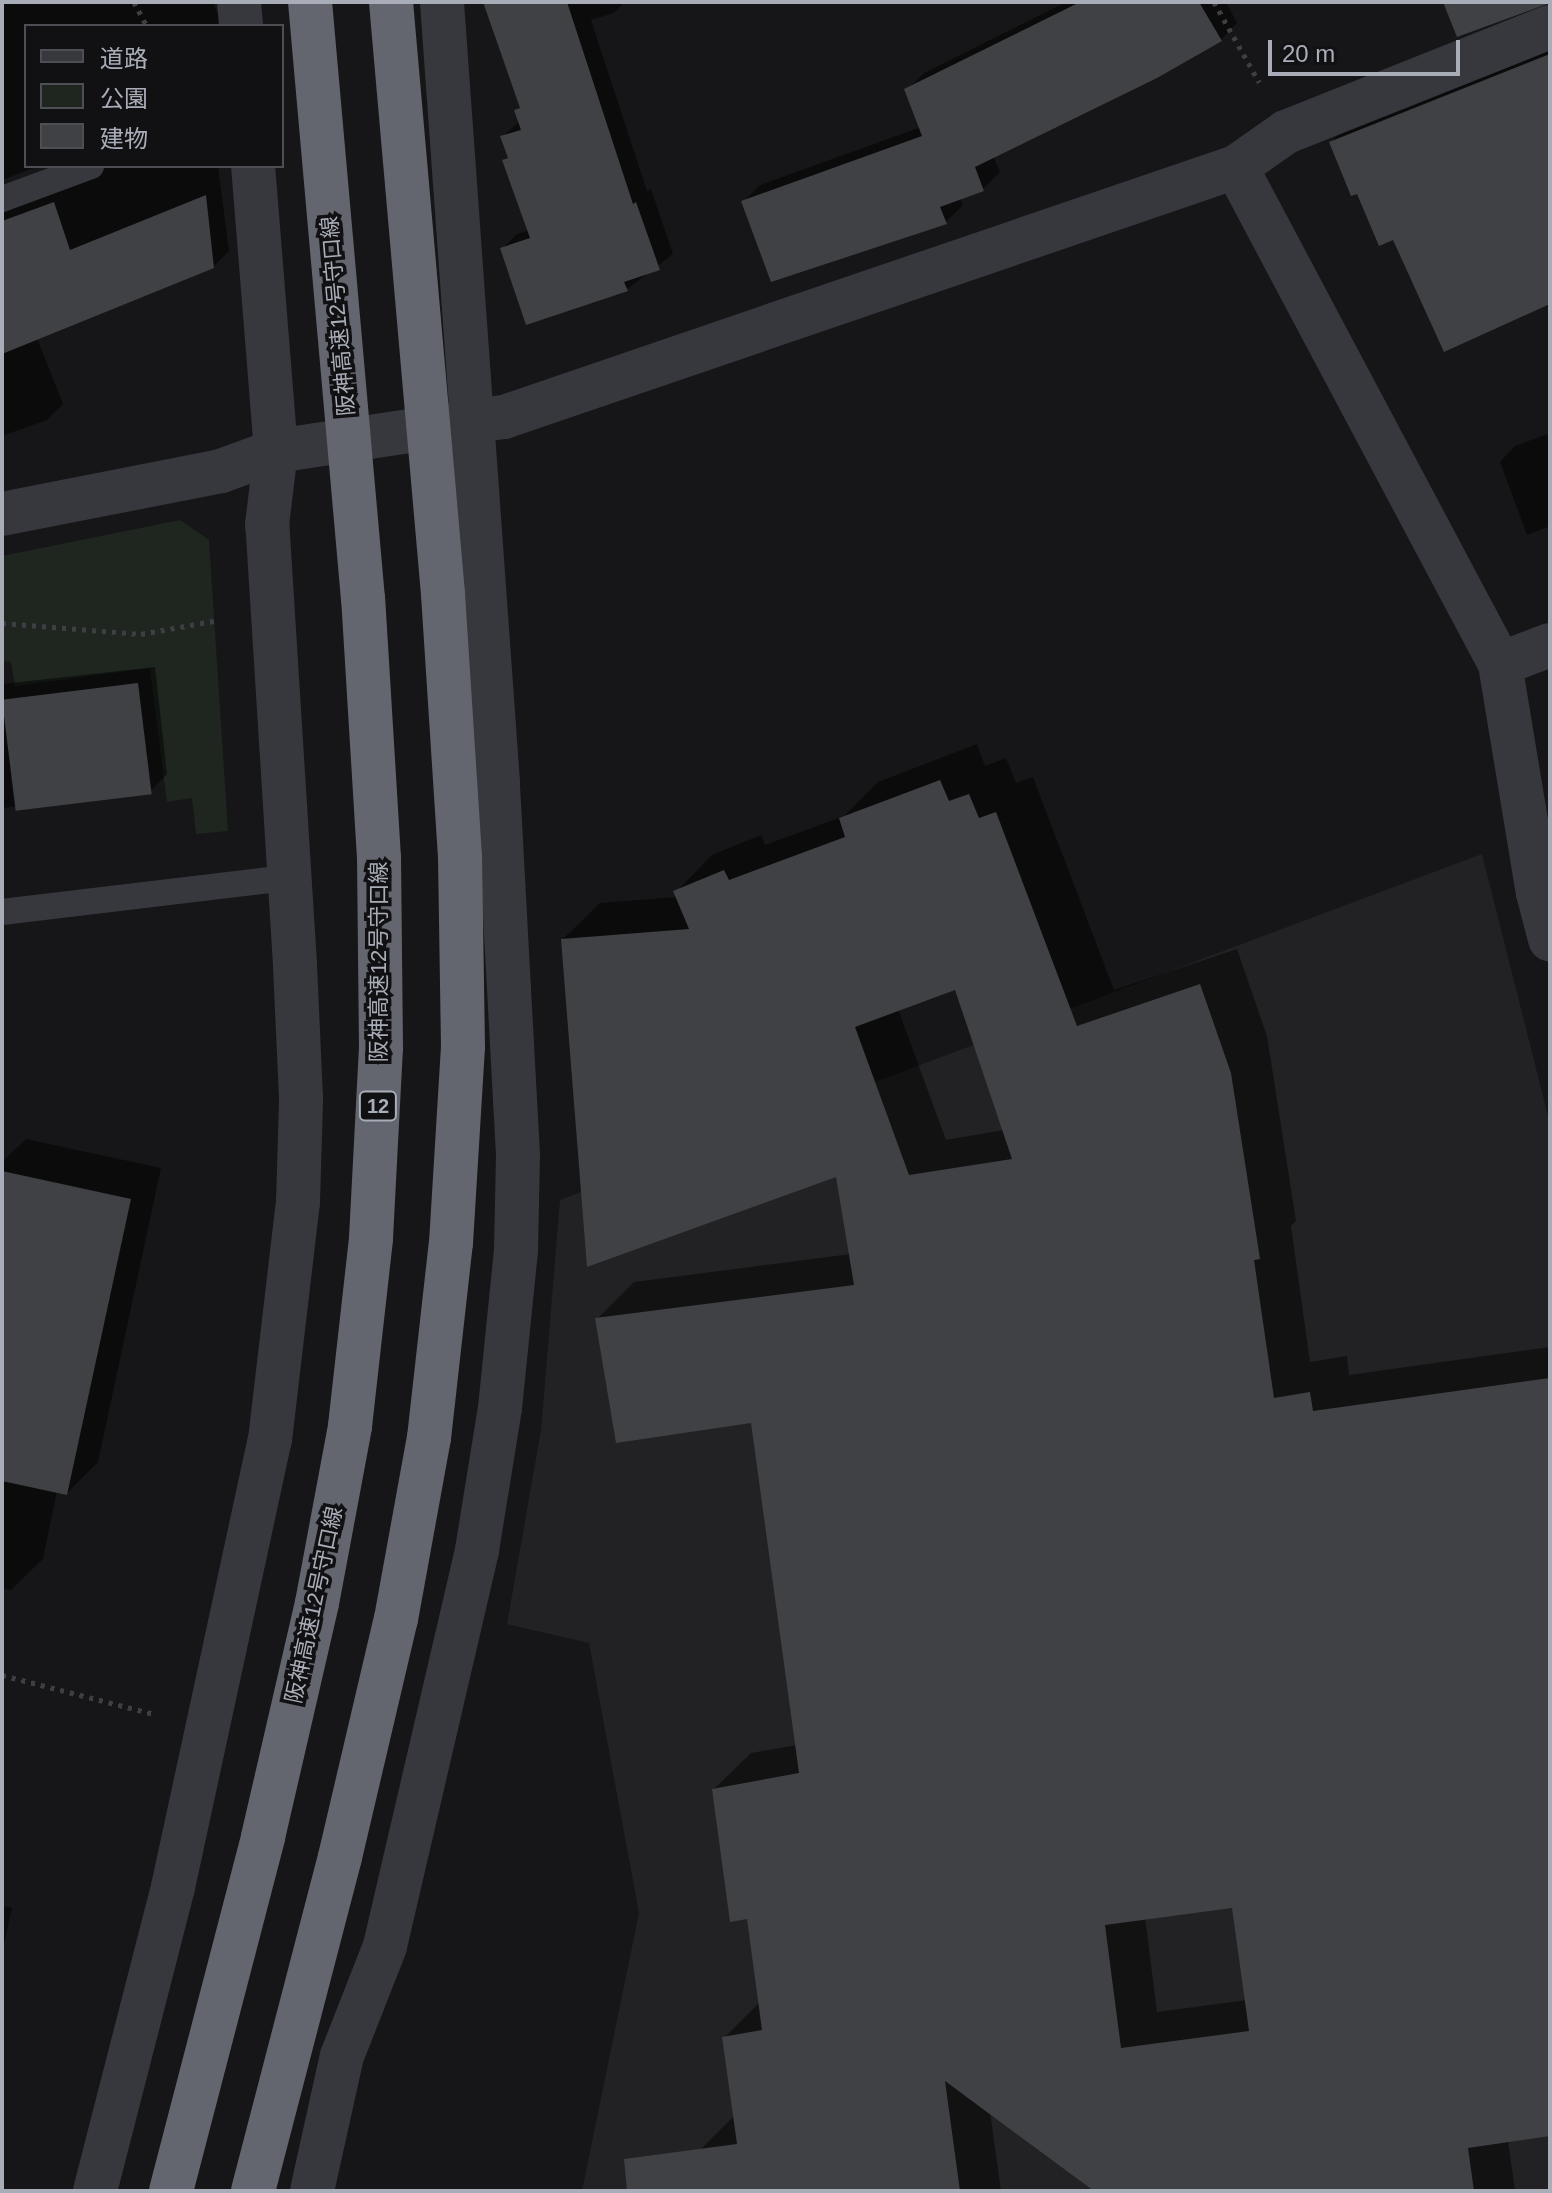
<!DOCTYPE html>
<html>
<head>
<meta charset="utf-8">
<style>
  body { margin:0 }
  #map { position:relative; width:1552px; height:2193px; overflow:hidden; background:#161618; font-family:Helvetica,"Noto Sans JP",sans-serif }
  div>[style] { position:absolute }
  .built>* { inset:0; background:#222225 }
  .green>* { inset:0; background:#1e261f }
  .shadow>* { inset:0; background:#0007 }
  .building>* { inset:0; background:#404145; transform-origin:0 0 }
  .path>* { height:5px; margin-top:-2.5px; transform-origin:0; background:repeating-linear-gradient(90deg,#3d3f44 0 4px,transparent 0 10px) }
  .service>* { height:26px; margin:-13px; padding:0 13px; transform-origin:13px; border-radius:13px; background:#37383d }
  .minor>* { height:44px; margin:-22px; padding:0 22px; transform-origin:22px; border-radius:22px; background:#37383d }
  .motorway-bridge>* { height:44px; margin:-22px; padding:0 22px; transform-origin:22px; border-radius:22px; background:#63666e }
  span { translate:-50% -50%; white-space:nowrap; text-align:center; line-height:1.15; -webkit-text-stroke:7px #111113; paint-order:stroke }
  .shield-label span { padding:2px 6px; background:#111113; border:2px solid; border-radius:6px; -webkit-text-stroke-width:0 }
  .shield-label { font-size:20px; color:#a8adb8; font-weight:700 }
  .street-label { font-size:22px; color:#a8adb8 }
  .frame { position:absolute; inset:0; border:4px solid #a8adb8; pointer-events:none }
  .legend { position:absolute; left:24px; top:24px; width:260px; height:144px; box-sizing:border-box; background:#111113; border:2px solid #4d4f55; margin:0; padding:10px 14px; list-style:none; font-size:24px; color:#a8adb8 }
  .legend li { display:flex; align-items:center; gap:16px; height:40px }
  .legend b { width:40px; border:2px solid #4d4f55 }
  .scale { position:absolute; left:1268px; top:40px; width:192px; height:36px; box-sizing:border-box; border:4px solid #a8adb8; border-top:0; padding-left:10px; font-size:24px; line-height:28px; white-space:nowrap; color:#a8adb8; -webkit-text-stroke:6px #111113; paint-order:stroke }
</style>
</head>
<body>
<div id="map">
  <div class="built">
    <div style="clip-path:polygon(1482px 854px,1550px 1124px,1550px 2191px,582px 2191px,639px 1913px,589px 1643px,507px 1624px,541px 1430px,560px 1200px)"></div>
  </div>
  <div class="green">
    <div style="clip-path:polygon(180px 520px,209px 540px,228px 831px,196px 834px,192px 798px,167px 802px,150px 668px,15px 686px,11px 662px,2px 661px,2px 556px)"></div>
  </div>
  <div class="shadow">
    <div style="clip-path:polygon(2px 2px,213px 2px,221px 21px,215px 26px,26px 26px,26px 166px,39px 166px,2px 180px)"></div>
    <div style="clip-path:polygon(485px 2px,625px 2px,614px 13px,591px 20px,647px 191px,651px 189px,673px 254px,626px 290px,503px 248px,517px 234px,530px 230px,505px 160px,509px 156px,502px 137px,520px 121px,516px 111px,521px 106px)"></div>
    <div style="clip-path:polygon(1066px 2px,1226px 2px,1237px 23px,1221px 40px,993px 156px,1000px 172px,983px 189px,960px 198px,963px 205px,946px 222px,743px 202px,760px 185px,921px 127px,907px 90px,924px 73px)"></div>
    <div style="clip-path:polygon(1550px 45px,1550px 123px,1331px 142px,1348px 125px)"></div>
    <div style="clip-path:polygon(107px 166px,218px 166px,229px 251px,213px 267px,37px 338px,63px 404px,47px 420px,2px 436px,2px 187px,25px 199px)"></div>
    <div style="clip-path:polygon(1550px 433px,1550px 526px,1527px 535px,1500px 462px,1515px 446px)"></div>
    <div style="clip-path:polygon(155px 667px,167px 774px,150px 792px,2px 808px,2px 684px)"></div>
    <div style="clip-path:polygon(evenodd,977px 744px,985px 766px,1006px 758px,1016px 783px,1033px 777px,1114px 990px,1237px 949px,1267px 1036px,1296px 1221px,1291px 1226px,1310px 1362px,1347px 1356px,1349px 1375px,1550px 1347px,1550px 2134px,1508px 2140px,1515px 2191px,1098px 2191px,990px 2112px,1001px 2191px,705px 2191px,700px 2150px,735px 2115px,724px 2038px,760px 2002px,749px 1917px,714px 1789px,751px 1753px,797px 1745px,753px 1420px,597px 1319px,634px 1282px,851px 1254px,837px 1174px,563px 939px,600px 903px,678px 897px,676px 892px,712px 855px,761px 835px,765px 845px,844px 816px,878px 782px,977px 744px,956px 987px,1004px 1130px,946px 1140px,898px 1009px,956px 987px,977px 744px,1234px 1906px,1247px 2000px,1157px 2012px,1145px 1917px,1234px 1906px)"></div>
    <div style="clip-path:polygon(26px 1139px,161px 1168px,98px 1462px,67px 1493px,57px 1491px,43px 1559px,11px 1590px,2px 1588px,2px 1162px)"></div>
    <div style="clip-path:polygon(2px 1906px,12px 1908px,2px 1954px)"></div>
  </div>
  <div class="building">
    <div style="clip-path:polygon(483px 2px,567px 2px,633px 204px,636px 202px,660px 270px,624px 282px,628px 291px,526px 325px,500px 248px,530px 238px,502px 160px,508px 158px,500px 136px,521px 130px,514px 110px,520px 108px)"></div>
    <div style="clip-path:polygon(1080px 2px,1199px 2px,1222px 41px,1157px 78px,975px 167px,984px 191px,940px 207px,947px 224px,771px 282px,741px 201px,922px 136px,904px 89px)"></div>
    <div style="clip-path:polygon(1443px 2px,1550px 2px,1550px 3px,1457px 37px)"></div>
    <div style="clip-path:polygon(1550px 54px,1550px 304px,1444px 352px,1393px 240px,1379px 246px,1357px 194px,1351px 196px,1329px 142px)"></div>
    <div style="clip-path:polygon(206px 195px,214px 268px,2px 354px,2px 221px,54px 202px,70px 250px)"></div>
    <div style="left:138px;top:683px;width:112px;height:137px;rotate:83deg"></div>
    <div style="clip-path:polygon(evenodd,940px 780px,949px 801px,969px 794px,979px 818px,996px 812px,1077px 1026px,1200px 984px,1231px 1073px,1260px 1259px,1254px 1260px,1274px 1398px,1310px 1392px,1313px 1411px,1550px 1378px,1550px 2136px,1468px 2148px,1474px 2191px,1094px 2191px,945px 2081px,960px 2191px,627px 2191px,624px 2159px,737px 2144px,722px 2037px,762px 2030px,747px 1919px,730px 1922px,712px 1789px,799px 1773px,751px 1423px,616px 1443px,595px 1318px,854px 1285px,836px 1177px,587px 1267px,561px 939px,689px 929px,673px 891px,724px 870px,729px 880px,845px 837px,839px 818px,940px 780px,955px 990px,1012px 1159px,909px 1175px,855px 1027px,955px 990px,940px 780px,1232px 1908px,1249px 2031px,1121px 2048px,1105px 1925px,1232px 1908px)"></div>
    <div style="clip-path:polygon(2px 1171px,131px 1199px,67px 1495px,2px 1481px)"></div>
  </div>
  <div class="path">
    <div style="left:134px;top:2px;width:27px;rotate:62deg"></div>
    <div style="left:1214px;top:2px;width:92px;rotate:60.6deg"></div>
    <div style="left:2px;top:623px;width:139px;rotate:4.5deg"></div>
    <div style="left:141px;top:634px;width:79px;rotate:-10.2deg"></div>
    <div style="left:2px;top:1675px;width:157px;rotate:14.4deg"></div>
  </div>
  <div class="service">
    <div style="left:2px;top:199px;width:95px;rotate:-20.3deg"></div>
    <div style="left:2px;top:912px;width:289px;rotate:-6.8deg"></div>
  </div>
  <div class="minor">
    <div style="left:239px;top:2px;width:24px;rotate:85deg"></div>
    <div style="left:1236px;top:167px;width:61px;rotate:-35deg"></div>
    <div style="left:1286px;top:132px;width:284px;rotate:-21.7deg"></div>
    <div style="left:2px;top:514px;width:223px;rotate:-11.1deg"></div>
    <div style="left:221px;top:471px;width:59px;rotate:-20deg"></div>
    <div style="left:276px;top:451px;width:231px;rotate:-8.5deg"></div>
    <div style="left:504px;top:417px;width:774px;rotate:-18.86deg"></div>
    <div style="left:1236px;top:167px;width:563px;rotate:62.02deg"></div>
    <div style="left:1500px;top:664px;width:232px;rotate:80.6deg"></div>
    <div style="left:1538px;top:893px;width:48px;rotate:75.4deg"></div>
    <div style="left:1500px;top:664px;width:53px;rotate:-20.8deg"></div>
    <div style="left:95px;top:2191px;width:314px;rotate:-75.6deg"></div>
    <div style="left:173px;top:1887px;width:457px;rotate:-77.8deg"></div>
    <div style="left:270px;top:1440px;width:240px;rotate:-83.3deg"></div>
    <div style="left:298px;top:1202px;width:104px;rotate:-88.3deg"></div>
    <div style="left:301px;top:1098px;width:134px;rotate:-92.6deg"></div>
    <div style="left:295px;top:964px;width:440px;rotate:-93.6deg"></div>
    <div style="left:267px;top:525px;width:75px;rotate:-83.1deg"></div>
    <div style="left:276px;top:451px;width:286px;rotate:-94.6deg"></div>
    <div style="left:312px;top:2191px;width:138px;rotate:-77.5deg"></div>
    <div style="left:342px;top:2056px;width:118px;rotate:-68.6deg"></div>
    <div style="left:385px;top:1946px;width:407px;rotate:-76.9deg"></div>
    <div style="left:477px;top:1550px;width:144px;rotate:-80.8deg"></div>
    <div style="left:500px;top:1408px;width:159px;rotate:-84.2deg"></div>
    <div style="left:516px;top:1250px;width:95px;rotate:-88.8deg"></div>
    <div style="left:518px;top:1155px;width:374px;rotate:-93.1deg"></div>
    <div style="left:498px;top:782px;width:782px;rotate:-94.11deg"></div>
  </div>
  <div class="motorway-bridge">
    <div style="left:171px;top:2191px;width:366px;rotate:-75.4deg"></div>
    <div style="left:263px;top:1837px;width:240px;rotate:-77deg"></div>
    <div style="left:317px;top:1603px;width:180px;rotate:-79.4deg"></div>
    <div style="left:350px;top:1426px;width:189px;rotate:-83.6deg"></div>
    <div style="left:371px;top:1238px;width:190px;rotate:-87deg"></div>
    <div style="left:381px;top:1048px;width:190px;rotate:-90.6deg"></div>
    <div style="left:379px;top:858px;width:259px;rotate:-93.5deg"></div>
    <div style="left:363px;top:599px;width:599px;rotate:-95.07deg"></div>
    <div style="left:253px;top:2191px;width:345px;rotate:-75.4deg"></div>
    <div style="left:340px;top:1857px;width:244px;rotate:-76.8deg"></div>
    <div style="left:396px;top:1619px;width:184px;rotate:-79.7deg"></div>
    <div style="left:429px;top:1438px;width:196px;rotate:-83.6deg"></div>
    <div style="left:451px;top:1243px;width:196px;rotate:-86.5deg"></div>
    <div style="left:463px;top:1047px;width:190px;rotate:-90.9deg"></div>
    <div style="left:460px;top:857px;width:264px;rotate:-93.7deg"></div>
    <div style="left:443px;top:594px;width:594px;rotate:-95.02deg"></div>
  </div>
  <div class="shield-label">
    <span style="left:378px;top:1106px">12</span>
  </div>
  <div class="street-label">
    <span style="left:338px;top:316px;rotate:-95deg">阪神高速12号守口線</span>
    <span style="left:379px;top:962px;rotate:-90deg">阪神高速12号守口線</span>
    <span style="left:314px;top:1605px;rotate:-78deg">阪神高速12号守口線</span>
  </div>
  <div class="frame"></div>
  <ul class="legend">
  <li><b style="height:10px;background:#37383d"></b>道路</li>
  <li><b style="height:22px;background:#1e261f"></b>公園</li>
  <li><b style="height:22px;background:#404145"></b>建物</li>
  </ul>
  <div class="scale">20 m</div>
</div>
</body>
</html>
